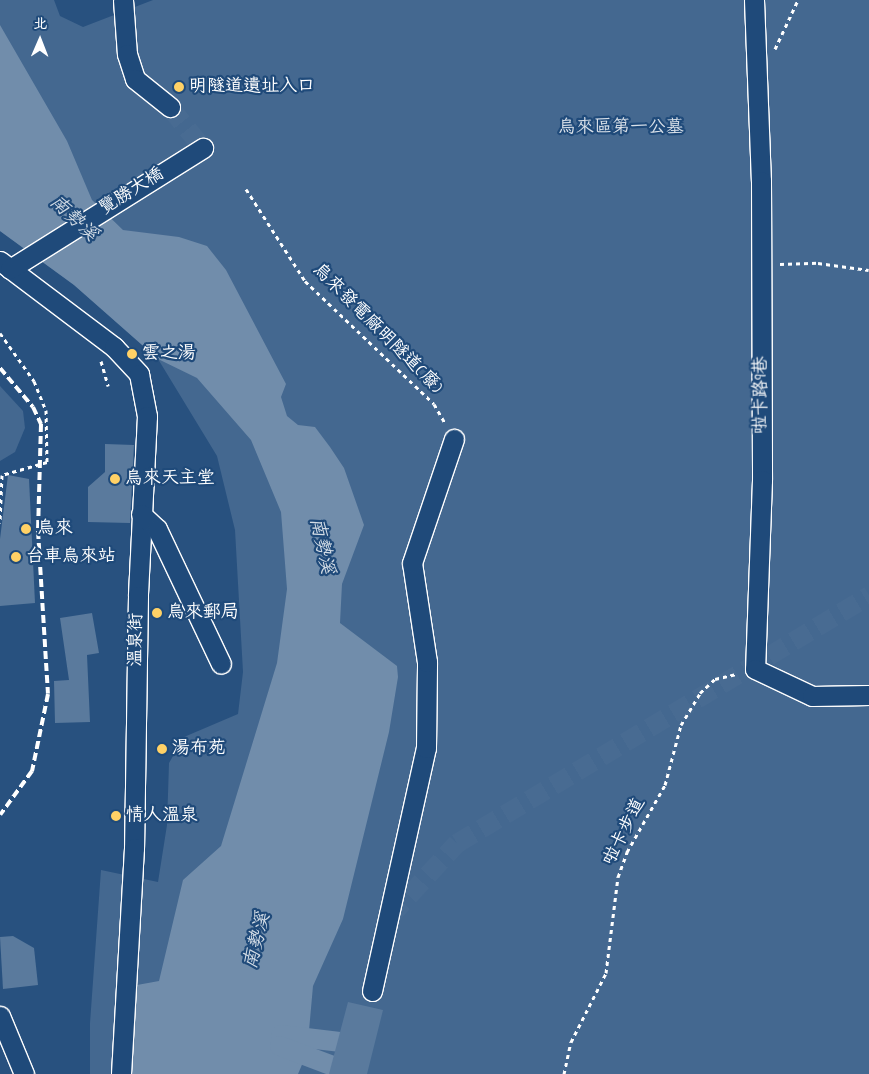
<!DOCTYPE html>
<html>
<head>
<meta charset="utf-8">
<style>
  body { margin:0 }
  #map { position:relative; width:869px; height:1074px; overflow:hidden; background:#28517f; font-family:"Indie Flower","LXGW WenKai TC",sans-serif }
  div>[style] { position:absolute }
  .green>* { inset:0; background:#446890 }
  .water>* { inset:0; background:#718dab }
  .canal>* { height:20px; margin:-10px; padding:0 10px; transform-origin:10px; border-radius:10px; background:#718dab }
  .building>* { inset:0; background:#5a7a9d }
  .minor-tunnel>* { height:19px; margin-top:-9.5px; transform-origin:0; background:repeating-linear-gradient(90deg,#486b92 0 19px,transparent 0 28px) }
  .path>* { height:3px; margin-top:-1.5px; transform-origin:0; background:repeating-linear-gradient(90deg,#fff 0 4px,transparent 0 8px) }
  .roads { filter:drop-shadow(1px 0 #fff) drop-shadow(-1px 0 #fff) drop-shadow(0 1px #fff) drop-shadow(0 -1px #fff) }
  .minor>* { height:19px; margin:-9.5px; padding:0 9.5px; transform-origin:9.5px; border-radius:9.5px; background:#1f4a7a }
  .rail>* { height:4px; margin-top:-2px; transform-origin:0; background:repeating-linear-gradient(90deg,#fff 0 8px,transparent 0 12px) }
  .dots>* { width:14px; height:14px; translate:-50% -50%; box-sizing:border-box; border:2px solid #1f4a7a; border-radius:50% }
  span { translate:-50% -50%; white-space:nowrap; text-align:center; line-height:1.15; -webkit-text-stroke:4.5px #1f4a7a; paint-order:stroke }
  .poi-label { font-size:18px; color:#fff }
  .left { translate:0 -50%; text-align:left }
  .park-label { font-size:18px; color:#dae1e9 }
  .street-label { font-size:18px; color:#fff }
  .water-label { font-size:19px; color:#d4dde6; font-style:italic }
  .north { position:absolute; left:15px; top:15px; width:50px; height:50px; -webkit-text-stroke:4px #1f4a7a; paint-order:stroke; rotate:1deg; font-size:14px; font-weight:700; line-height:20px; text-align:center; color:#fff }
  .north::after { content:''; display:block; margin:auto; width:18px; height:22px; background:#fff; clip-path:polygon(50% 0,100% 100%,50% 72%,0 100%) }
</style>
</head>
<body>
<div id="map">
  <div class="green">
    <div style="clip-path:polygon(0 0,54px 0,60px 16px,83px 27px,153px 0,869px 0,869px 1074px,90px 1074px,90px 1023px,101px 870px,158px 882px,167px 825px,169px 763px,184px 737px,238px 714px,243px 672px,235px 530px,217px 456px,158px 359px,74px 285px,0 231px)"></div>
    <div style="clip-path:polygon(0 386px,23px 411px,25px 428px,15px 452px,0 461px)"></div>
  </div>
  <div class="water">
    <div style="clip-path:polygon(0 25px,67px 141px,92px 200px,123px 230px,179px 237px,207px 246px,226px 270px,286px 384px,281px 397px,287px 416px,298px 425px,315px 427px,330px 447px,344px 468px,364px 525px,342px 584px,340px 623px,397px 666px,398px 677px,389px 732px,343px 919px,313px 986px,307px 1053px,298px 1074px,129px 1074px,137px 985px,159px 981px,183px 880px,221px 846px,277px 663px,287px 589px,281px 512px,251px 440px,197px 378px,158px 359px,74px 285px,0 231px)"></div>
  </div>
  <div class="canal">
    <div style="left:281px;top:1035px;width:78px;rotate:6.7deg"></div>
    <div style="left:280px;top:1046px;width:74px;rotate:20.6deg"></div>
  </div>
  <div class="building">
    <div style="clip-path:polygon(105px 444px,134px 445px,130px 523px,88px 522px,88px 487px,105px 472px)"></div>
    <div style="clip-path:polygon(8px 475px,29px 479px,35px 603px,0 606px,0 539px)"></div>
    <div style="clip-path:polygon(92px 613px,99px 653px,87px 655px,90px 722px,55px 723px,54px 681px,69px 680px,60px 618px)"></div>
    <div style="clip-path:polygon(13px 936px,34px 948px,38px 985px,3px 989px,0 937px)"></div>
    <div style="clip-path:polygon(348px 1002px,383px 1010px,367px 1074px,329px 1074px)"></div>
  </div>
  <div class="minor-tunnel">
    <div style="left:170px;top:107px;width:53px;rotate:51.2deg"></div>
    <div style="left:390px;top:916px;width:99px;rotate:-47.5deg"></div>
    <div style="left:457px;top:843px;width:481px;rotate:-31deg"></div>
  </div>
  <div class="path">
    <div style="left:775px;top:49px;width:54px;rotate:-64.9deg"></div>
    <div style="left:246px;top:189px;width:109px;rotate:57.3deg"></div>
    <div style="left:305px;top:281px;width:178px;rotate:43.6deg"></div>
    <div style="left:434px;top:404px;width:22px;rotate:60deg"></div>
    <div style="left:780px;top:264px;width:38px;rotate:-2deg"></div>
    <div style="left:818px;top:263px;width:51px;rotate:7.8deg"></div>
    <div style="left:0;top:333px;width:59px;rotate:54.7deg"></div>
    <div style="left:34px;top:381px;width:31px;rotate:68deg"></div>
    <div style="left:46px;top:410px;width:52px;rotate:88.9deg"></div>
    <div style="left:47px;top:462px;width:47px;rotate:163.9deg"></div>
    <div style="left:2px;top:475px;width:48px;rotate:92.4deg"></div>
    <div style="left:101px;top:361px;width:26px;rotate:74deg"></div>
    <div style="left:564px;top:1074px;width:33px;rotate:-78deg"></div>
    <div style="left:571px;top:1042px;width:77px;rotate:-63.1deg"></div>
    <div style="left:606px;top:973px;width:97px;rotate:-82.9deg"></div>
    <div style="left:618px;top:877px;width:27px;rotate:-70deg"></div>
    <div style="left:627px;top:852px;width:77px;rotate:-60.4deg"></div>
    <div style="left:665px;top:785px;width:62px;rotate:-75.1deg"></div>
    <div style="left:681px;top:725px;width:37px;rotate:-59deg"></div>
    <div style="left:700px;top:693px;width:21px;rotate:-43deg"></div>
    <div style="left:715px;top:679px;width:23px;rotate:-13deg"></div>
  </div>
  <div class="roads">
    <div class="minor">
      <div style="left:123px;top:0;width:54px;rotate:85.8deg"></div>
      <div style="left:127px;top:54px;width:26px;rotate:72deg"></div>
      <div style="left:135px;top:79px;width:45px;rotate:38.7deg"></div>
      <div style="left:754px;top:0;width:181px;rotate:87.8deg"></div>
      <div style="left:761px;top:181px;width:299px;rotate:89.8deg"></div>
      <div style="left:762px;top:480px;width:189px;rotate:92.1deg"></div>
      <div style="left:755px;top:669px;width:63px;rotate:25.3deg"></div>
      <div style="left:812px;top:696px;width:57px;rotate:-1deg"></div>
      <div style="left:0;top:261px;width:143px;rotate:37deg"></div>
      <div style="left:114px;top:347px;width:37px;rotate:47deg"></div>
      <div style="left:139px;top:374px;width:43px;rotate:79.2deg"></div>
      <div style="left:147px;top:416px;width:180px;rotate:92.9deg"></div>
      <div style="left:138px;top:596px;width:252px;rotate:90.9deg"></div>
      <div style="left:134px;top:848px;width:226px;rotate:93.3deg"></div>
      <div style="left:10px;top:269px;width:228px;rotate:-32.1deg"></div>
      <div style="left:141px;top:514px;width:22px;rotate:43deg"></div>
      <div style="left:157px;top:529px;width:149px;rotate:64.6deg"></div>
      <div style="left:372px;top:991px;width:249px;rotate:-77.5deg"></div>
      <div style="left:426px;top:748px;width:86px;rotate:-89.3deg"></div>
      <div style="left:427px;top:662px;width:100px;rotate:-98.6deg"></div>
      <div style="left:412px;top:563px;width:131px;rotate:-71.3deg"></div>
      <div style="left:0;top:1016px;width:63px;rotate:67.5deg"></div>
    </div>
  </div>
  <div class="rail">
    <div style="left:0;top:368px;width:51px;rotate:49.8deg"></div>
    <div style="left:33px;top:407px;width:19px;rotate:65deg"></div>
    <div style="left:41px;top:424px;width:107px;rotate:91.6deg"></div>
    <div style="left:38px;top:531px;width:163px;rotate:86.5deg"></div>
    <div style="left:48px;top:694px;width:79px;rotate:101.7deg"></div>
    <div style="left:32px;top:771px;width:54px;rotate:126deg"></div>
  </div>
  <div class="dots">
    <div style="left:179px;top:87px;background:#ffd166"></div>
    <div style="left:132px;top:354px;background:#ffd166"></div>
    <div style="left:115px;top:479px;background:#ffd166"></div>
    <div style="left:26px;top:529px;background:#ffd166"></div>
    <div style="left:16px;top:557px;background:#ffd166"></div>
    <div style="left:157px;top:613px;background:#ffd166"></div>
    <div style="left:162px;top:749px;background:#ffd166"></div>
    <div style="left:116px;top:816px;background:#ffd166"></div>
  </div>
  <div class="poi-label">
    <span class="left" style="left:189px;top:87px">明隧道遺址入口</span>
    <span class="left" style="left:142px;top:354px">雲之湯</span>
    <span class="left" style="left:125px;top:479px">烏來天主堂</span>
    <span class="left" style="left:37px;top:529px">烏來</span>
    <span class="left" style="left:26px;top:557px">台車烏來站</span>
    <span class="left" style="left:167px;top:613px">烏來郵局</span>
    <span class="left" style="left:172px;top:749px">湯布苑</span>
    <span class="left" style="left:126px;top:816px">情人溫泉</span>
  </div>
  <div class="park-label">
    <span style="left:621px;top:128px">烏來區第一公墓</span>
  </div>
  <div class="street-label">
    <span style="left:132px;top:192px;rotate:-32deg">覽勝大橋</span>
    <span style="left:377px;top:329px;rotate:45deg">烏來發電廠明隧道(廢)</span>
    <span style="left:762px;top:395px;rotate:-90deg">啦卡路9巷</span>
    <span style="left:137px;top:640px;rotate:-89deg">溫泉街</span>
    <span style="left:625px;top:832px;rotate:-64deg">啦卡步道</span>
  </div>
  <div class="water-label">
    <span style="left:73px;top:219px;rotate:43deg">南勢溪</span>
    <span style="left:321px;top:546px;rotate:78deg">南勢溪</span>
    <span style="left:258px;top:941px;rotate:-76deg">南勢溪</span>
  </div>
  <div class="north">北</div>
</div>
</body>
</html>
